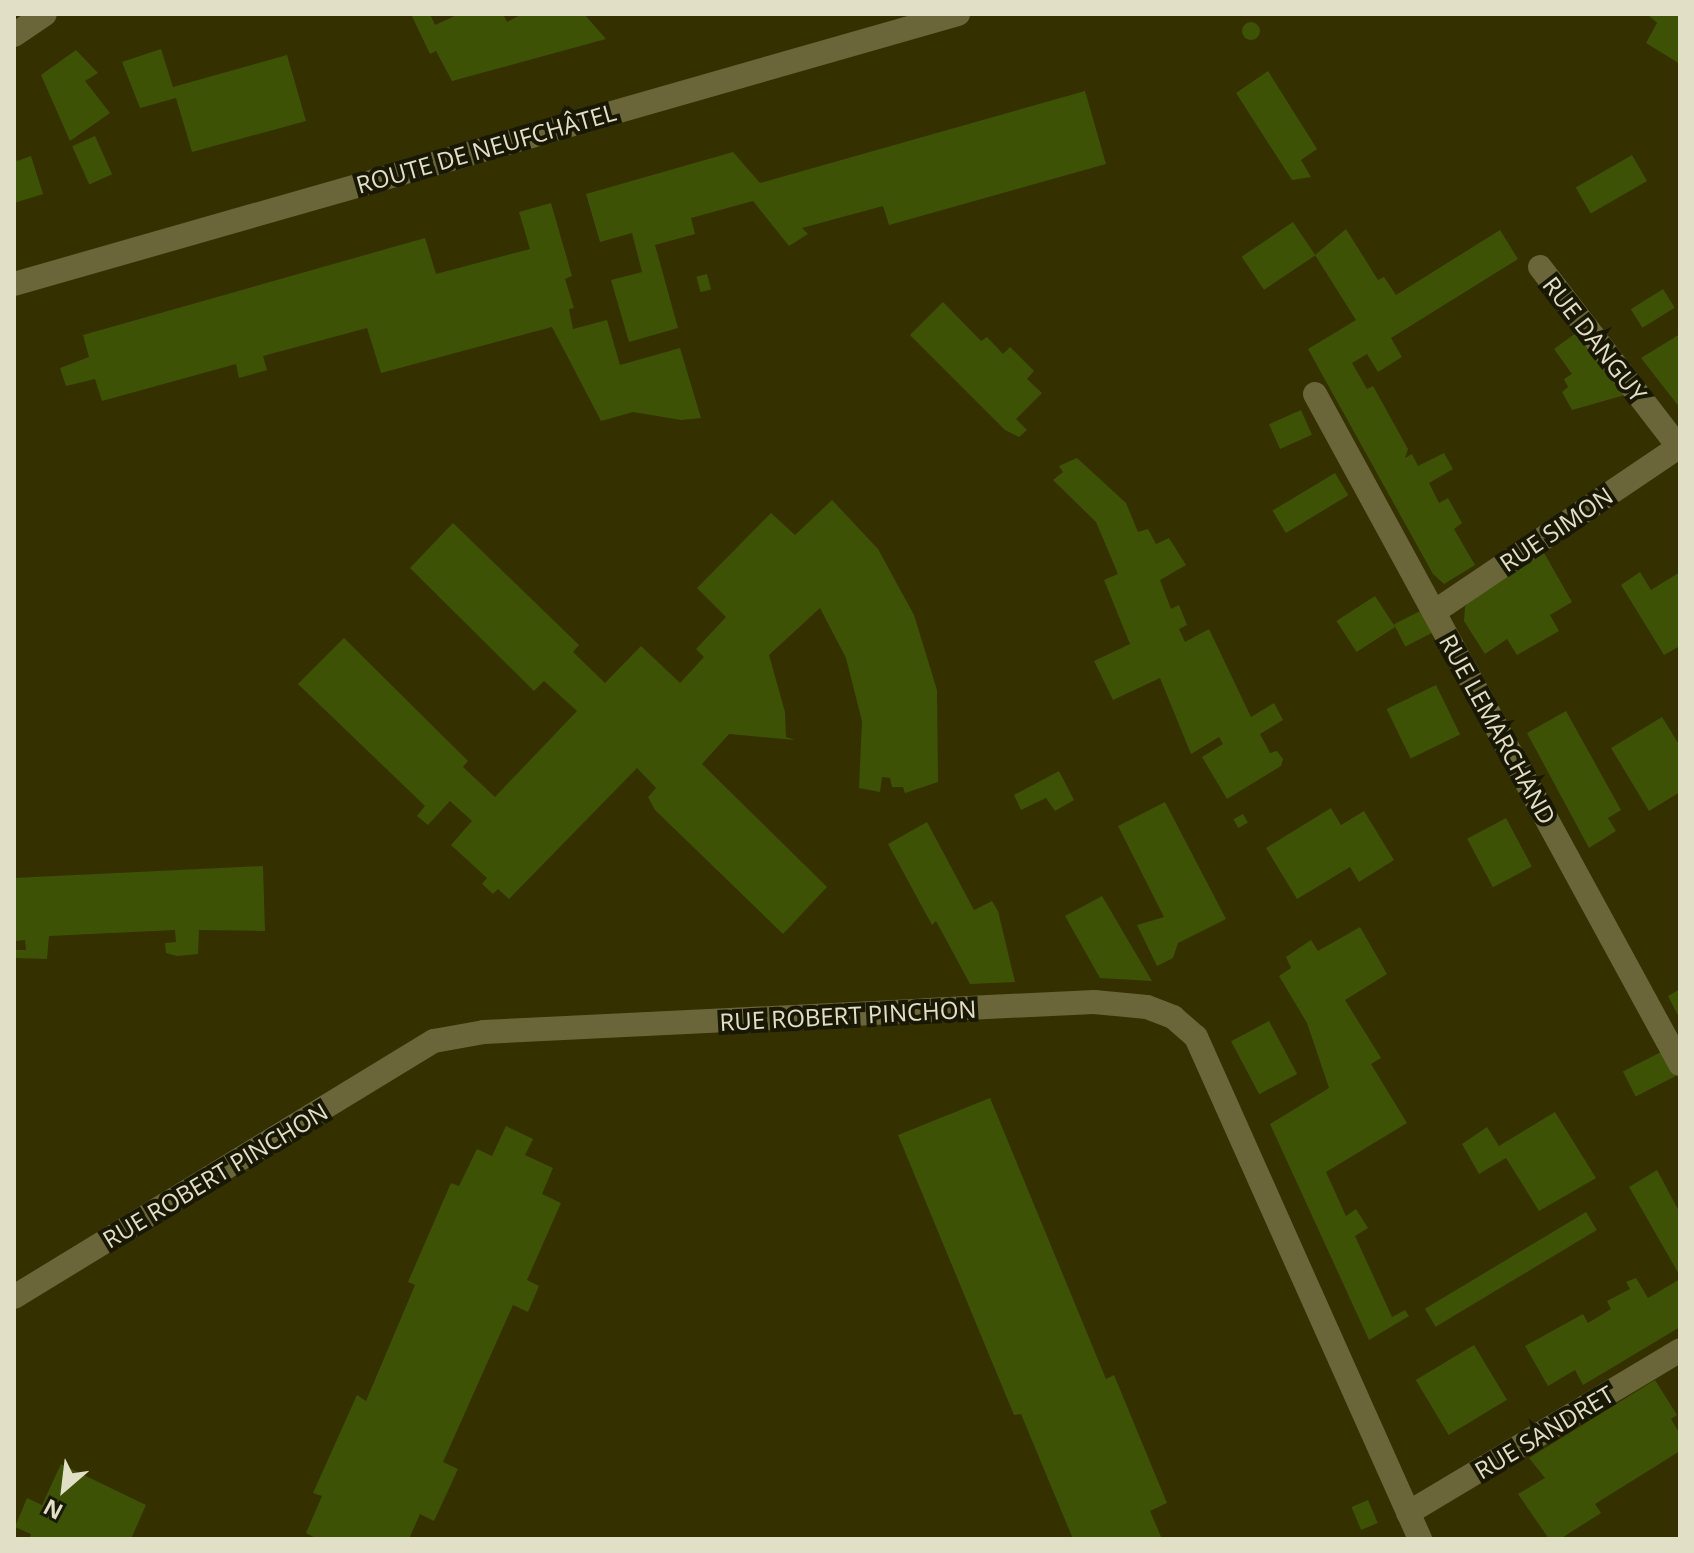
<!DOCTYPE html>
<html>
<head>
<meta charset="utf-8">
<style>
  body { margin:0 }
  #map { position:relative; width:1694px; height:1553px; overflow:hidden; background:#343000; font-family:"Open Sans",sans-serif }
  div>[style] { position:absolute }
  .building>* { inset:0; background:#3e5206; transform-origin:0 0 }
  .round { border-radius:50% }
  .street>* { height:24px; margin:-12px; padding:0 12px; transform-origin:12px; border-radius:12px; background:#6a6639 }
  .secondary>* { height:24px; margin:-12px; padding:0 12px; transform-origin:12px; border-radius:12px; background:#6a6639 }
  span { translate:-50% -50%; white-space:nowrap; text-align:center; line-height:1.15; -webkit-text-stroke:8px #191805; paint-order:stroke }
  .street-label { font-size:24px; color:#e1e0c7 }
  .frame { position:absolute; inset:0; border:16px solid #e1e0c7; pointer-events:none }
  .north { position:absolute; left:24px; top:1449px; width:80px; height:80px; -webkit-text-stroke:6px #191805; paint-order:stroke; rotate:208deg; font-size:22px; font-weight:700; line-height:32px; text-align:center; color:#e1e0c7 }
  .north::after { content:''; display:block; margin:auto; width:28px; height:36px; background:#e1e0c7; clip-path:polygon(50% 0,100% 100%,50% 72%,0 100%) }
</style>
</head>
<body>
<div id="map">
  <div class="building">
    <div style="clip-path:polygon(411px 14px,430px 14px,435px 25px,459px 14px,503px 14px,507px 22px,522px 14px,584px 14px,606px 39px,452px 81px,436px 51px,430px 54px)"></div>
    <div style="clip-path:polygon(1647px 14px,1680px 14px,1680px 64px,1646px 43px,1657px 23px)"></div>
    <div class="round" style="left:1242px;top:22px;width:18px;height:18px"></div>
    <div style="clip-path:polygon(161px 49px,173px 87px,287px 55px,306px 121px,192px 152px,176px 98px,140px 108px,122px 62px)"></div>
    <div style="clip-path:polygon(76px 50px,98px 73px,85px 81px,110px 113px,70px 141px,41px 75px)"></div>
    <div style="clip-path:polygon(1268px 71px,1317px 149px,1301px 160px,1311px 177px,1292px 180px,1236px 93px)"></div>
    <div style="clip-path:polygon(1085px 91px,1106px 164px,889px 225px,883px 206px,802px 228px,808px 234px,789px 246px,753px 201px,691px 218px,695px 234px,655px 245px,678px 328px,629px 342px,611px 280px,642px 272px,632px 233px,600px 242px,586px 194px,733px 152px,760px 183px)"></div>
    <div style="left:95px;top:136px;width:42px;height:25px;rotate:66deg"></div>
    <div style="clip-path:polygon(14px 155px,17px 161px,31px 156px,43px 194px,14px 203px)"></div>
    <div style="left:1632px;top:155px;width:30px;height:65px;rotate:60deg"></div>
    <div style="clip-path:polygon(551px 203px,572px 276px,565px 279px,574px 308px,569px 309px,573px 329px,607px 320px,620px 365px,680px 348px,701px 418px,681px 420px,633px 412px,601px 421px,552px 327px,381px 373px,367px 328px,263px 356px,267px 370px,239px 378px,236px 364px,102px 401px,95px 379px,66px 386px,60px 368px,89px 357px,83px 335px,425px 238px,436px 274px,530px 249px,519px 212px)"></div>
    <div style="left:1293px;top:222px;width:40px;height:62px;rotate:56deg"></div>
    <div style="clip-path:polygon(1346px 229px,1378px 280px,1384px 277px,1396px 295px,1500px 230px,1518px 259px,1391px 338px,1402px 357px,1378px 372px,1367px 354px,1352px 363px,1367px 389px,1373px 386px,1408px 449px,1405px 458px,1412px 454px,1418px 466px,1444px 453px,1453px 469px,1429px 483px,1439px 503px,1448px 498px,1462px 523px,1454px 529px,1475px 565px,1444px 584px,1433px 574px,1308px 349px,1356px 320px,1315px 255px)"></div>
    <div style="left:707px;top:274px;width:16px;height:11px;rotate:75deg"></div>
    <div style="left:1663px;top:289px;width:22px;height:38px;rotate:58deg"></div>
    <div style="clip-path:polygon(943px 302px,981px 341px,987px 337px,1003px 354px,1010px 347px,1034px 371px,1027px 379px,1042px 393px,1016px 419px,1027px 430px,1019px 437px,1005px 430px,910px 335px)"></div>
    <div style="clip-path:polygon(1580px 330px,1625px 395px,1572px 410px,1562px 392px,1568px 387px,1564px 379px,1572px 374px,1554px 349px)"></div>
    <div style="clip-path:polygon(1680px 334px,1680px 408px,1641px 358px)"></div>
    <div style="left:1301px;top:410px;width:27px;height:35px;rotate:66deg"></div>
    <div style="clip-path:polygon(1077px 458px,1126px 503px,1138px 532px,1148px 529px,1156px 544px,1169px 538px,1186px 565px,1160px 580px,1171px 609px,1179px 605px,1187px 625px,1179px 629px,1185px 642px,1209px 629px,1251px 717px,1274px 703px,1283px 720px,1260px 734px,1270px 753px,1277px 751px,1283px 759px,1281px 766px,1227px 799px,1202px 757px,1223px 744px,1219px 737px,1191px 754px,1160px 678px,1113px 700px,1094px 661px,1130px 644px,1104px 580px,1118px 574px,1096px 522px,1053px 480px,1063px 472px,1059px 466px)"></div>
    <div style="left:1335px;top:473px;width:26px;height:73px;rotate:59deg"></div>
    <div style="clip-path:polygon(832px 500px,878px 549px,914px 615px,937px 690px,938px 782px,905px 793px,903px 787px,892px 787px,890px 778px,882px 777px,880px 792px,859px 788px,862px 721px,846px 658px,820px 608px,769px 655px,785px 712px,786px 737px,795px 740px,729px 734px,702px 764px,827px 887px,783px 934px,655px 810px,648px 797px,656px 788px,637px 768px,509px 899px,498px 889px,493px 894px,482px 884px,487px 878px,451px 845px,472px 821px,450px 801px,428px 825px,417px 816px,425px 806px,298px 684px,344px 638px,468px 761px,463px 767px,495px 797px,577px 711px,544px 681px,534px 691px,410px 568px,453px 523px,579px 645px,573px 652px,605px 683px,641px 646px,680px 683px,704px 657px,696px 649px,726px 617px,697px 588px,771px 513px,795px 535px)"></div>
    <div style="clip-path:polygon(1543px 551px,1572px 602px,1550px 615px,1559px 631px,1517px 655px,1507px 639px,1485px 654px,1464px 621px,1465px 607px,1472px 597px)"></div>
    <div style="clip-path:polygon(1640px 572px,1651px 590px,1680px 572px,1680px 646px,1664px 655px,1621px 585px)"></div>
    <div style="left:1375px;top:596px;width:37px;height:46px;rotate:57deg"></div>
    <div style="left:1426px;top:608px;width:25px;height:36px;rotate:63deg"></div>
    <div style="left:1436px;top:685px;width:55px;height:55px;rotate:64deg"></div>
    <div style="clip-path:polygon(1566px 711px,1621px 810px,1608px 818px,1616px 831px,1589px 848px,1527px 733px)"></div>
    <div style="clip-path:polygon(1662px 717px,1680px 746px,1680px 792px,1649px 811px,1611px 748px)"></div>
    <div style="clip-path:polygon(1059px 771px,1074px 800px,1055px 811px,1046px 798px,1021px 810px,1014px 795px)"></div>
    <div style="clip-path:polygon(1165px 802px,1226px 919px,1178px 943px,1173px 958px,1157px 966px,1137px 925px,1164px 917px,1118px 826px)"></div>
    <div style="clip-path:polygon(1331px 808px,1341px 825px,1364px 811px,1394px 860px,1359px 882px,1350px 867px,1297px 899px,1266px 848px)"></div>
    <div style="left:1243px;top:814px;width:10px;height:11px;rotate:61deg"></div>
    <div style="left:1506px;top:818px;width:55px;height:44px;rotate:62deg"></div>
    <div style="clip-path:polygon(927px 822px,974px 910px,992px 901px,998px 911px,1015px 982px,970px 984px,936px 921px,932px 925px,888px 844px)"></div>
    <div style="clip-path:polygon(263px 866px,265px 931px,199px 930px,198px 954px,177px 956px,166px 953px,165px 943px,176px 942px,175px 930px,49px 936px,47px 959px,15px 958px,14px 950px,26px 950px,25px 940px,14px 941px,14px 878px)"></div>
    <div style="clip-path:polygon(1102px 896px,1119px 925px,1152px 981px,1100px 978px,1065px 916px)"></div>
    <div style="clip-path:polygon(1360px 927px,1387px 974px,1345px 1000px,1381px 1058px,1371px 1064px,1407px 1123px,1326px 1172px,1346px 1216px,1356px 1209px,1368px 1228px,1355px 1236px,1392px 1317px,1405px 1310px,1409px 1316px,1369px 1340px,1270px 1124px,1329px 1088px,1307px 1023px,1279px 976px,1291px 968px,1286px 957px,1311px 940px,1318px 951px)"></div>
    <div style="clip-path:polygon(1680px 989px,1680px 1019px,1668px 996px)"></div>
    <div style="left:1269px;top:1021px;width:60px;height:43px;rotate:62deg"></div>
    <div style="left:1663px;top:1051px;width:28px;height:45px;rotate:63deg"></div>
    <div style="clip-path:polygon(990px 1098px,1106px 1379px,1114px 1375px,1167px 1503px,1150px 1511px,1162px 1539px,1073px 1539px,1021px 1414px,1014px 1415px,898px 1135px)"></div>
    <div style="clip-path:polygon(1555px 1112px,1596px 1178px,1539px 1211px,1506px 1158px,1479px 1174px,1462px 1144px,1487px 1127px,1499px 1146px)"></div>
    <div style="clip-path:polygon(506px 1126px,533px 1139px,525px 1155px,553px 1168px,542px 1194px,561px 1203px,527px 1280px,539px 1286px,528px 1312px,513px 1305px,443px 1462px,458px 1469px,434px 1521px,420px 1514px,409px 1539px,317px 1539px,306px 1533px,322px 1496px,313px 1493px,357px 1395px,366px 1401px,415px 1285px,408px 1282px,451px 1183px,459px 1186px,477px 1149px,492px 1156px)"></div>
    <div style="clip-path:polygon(1657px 1170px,1680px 1213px,1680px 1276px,1629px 1187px)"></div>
    <div style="left:1586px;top:1212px;width:21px;height:188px;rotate:59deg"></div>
    <div style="clip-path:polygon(1636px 1278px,1648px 1298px,1680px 1279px,1680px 1327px,1583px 1385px,1575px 1370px,1548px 1386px,1525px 1346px,1583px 1314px,1588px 1323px,1611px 1309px,1607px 1301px,1630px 1289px,1626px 1282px)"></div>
    <div style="left:1474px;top:1345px;width:64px;height:68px;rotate:59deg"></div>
    <div style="clip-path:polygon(1655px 1380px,1677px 1415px,1671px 1419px,1680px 1434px,1680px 1451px,1595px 1504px,1601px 1513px,1560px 1539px,1549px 1539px,1518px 1494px,1545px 1478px,1529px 1458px)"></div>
    <div style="clip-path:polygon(61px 1464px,146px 1505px,131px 1539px,29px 1539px,31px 1534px,15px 1527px,27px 1498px,42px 1505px)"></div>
    <div style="left:1368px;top:1500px;width:25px;height:18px;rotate:67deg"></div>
  </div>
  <div class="street">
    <div style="left:14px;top:35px;width:37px;rotate:-34deg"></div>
    <div style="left:1540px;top:267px;width:230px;rotate:52.4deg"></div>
    <div style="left:1315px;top:394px;width:763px;rotate:61.42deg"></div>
    <div style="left:1434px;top:612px;width:295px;rotate:-34deg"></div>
    <div style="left:14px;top:1297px;width:492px;rotate:-31.4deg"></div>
    <div style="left:434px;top:1041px;width:51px;rotate:-10.2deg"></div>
    <div style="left:484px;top:1032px;width:445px;rotate:-2.8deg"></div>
    <div style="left:928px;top:1010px;width:166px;rotate:-2.8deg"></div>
    <div style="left:1094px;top:1002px;width:53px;rotate:5.4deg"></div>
    <div style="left:1147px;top:1007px;width:28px;rotate:21deg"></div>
    <div style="left:1173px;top:1017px;width:30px;rotate:41deg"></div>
    <div style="left:1196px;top:1037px;width:550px;rotate:65.95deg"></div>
    <div style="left:1408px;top:1513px;width:317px;rotate:-30.9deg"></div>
  </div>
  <div class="secondary">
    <div style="left:14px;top:284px;width:982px;rotate:-15.96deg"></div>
  </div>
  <div class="street-label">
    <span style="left:486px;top:148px;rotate:-16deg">ROUTE DE NEUFCHÂTEL</span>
    <span style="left:1595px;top:339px;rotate:52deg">RUE DANGUY</span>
    <span style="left:1556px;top:529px;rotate:-34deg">RUE SIMON</span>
    <span style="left:1498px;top:729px;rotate:61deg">RUE LEMARCHAND</span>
    <span style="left:848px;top:1015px;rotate:-3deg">RUE ROBERT PINCHON</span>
    <span style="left:215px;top:1175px;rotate:-31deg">RUE ROBERT PINCHON</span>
    <span style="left:1544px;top:1432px;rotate:-31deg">RUE SANDRET</span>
  </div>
  <div class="frame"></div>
  <div class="north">N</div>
</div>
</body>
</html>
